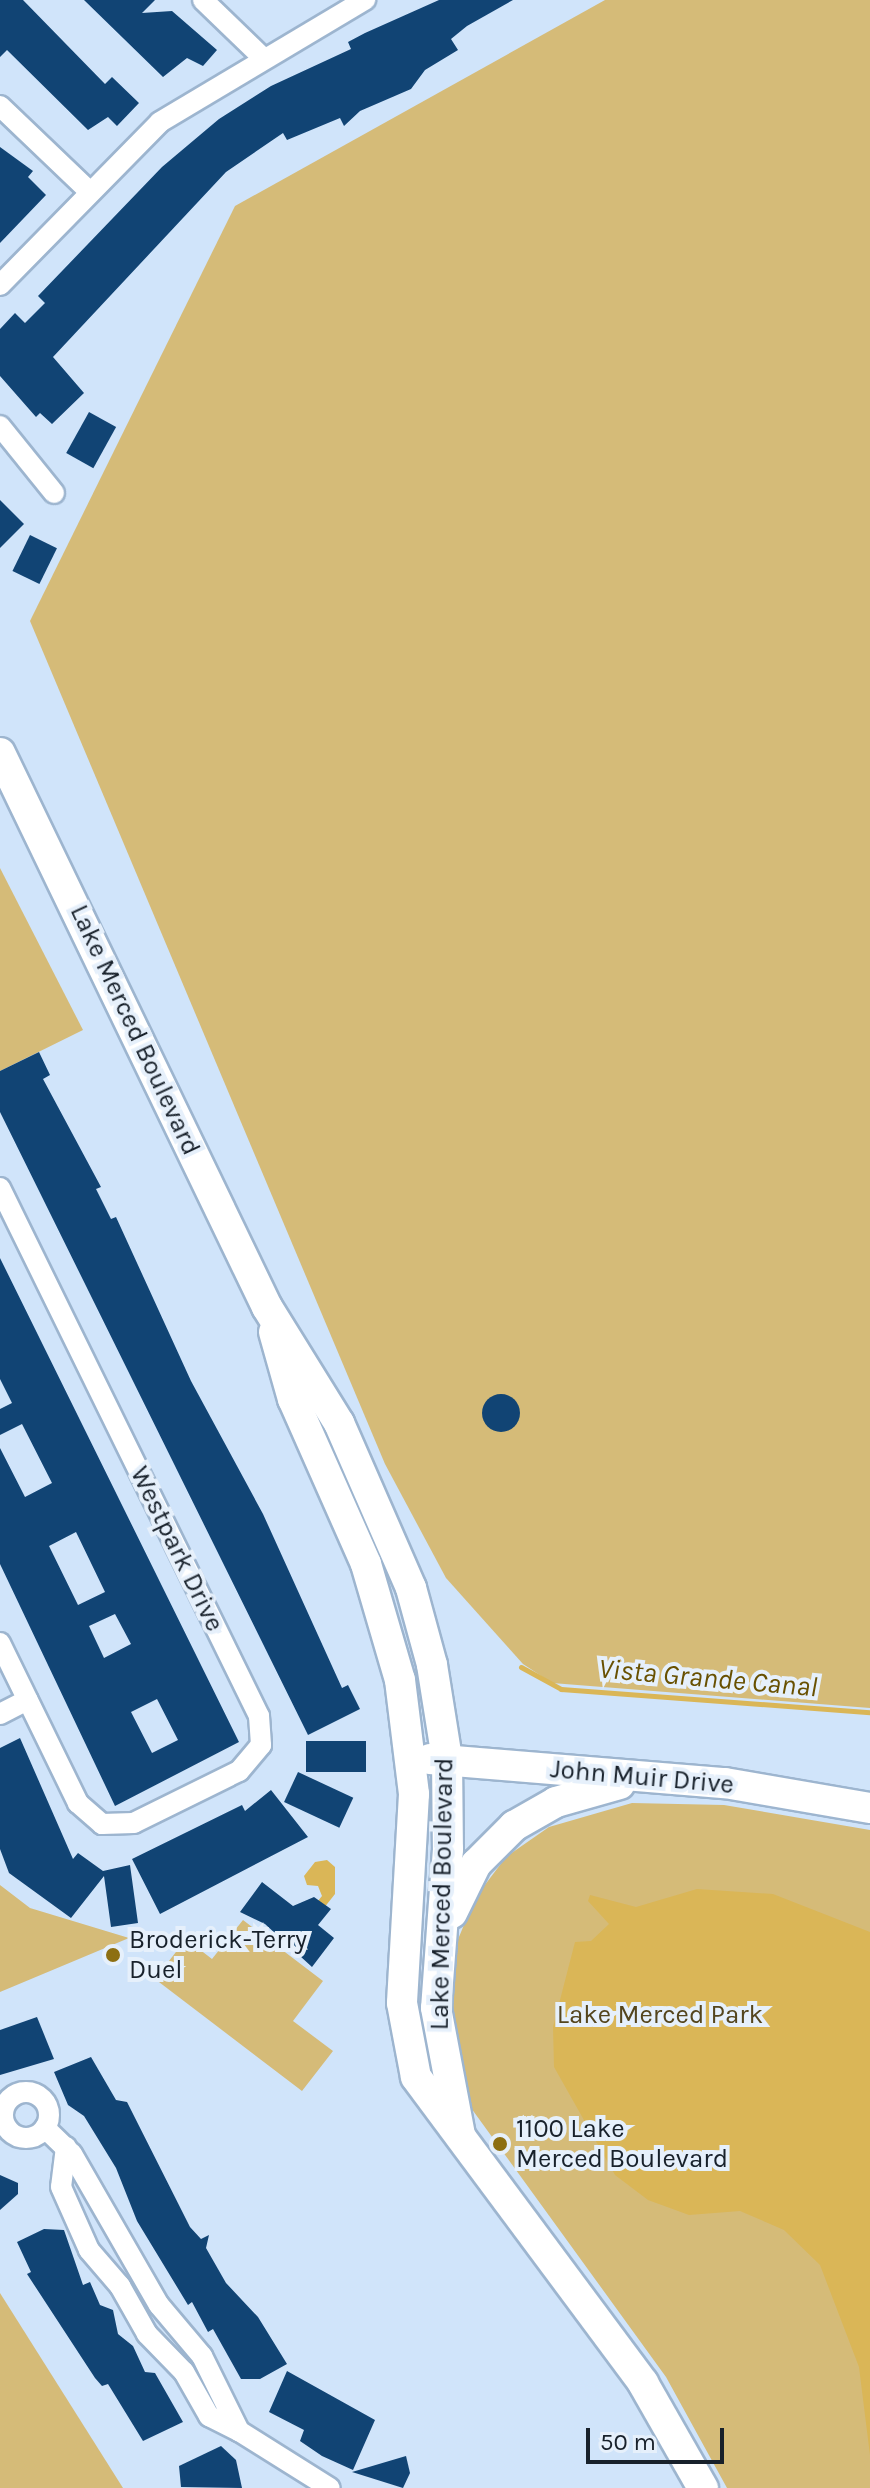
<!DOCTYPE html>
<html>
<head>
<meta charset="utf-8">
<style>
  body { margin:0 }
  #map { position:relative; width:870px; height:2488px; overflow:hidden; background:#d0e4fa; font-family:Karla,sans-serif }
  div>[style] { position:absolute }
  .green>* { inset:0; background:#d5bb78 }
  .water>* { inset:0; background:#dab657 }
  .stream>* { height:5px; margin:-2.5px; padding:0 2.5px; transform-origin:2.5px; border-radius:2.5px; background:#dab657 }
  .building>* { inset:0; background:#114474; transform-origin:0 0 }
  .round { border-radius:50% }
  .roads { filter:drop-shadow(2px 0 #9db5cf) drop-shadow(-2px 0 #9db5cf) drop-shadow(0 2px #9db5cf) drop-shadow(0 -2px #9db5cf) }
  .street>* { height:20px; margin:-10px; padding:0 10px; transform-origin:10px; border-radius:10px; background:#fff }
  .street>.ring { margin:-10px; padding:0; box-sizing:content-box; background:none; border:20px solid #fff; border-radius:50% }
  .secondary>* { height:30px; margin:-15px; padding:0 15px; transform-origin:15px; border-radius:15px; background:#fff }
  .dots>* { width:22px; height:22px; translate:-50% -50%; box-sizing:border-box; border:4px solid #e6f0fb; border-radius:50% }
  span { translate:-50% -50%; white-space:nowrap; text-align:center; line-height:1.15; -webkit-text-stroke:8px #e6f0fb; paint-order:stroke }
  .street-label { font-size:26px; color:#18212b }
  .poi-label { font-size:26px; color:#18212b }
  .left { translate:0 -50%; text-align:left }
  .park-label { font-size:26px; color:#54451d }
  .water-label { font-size:28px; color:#685001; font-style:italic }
  .scale { position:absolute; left:586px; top:2428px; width:138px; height:36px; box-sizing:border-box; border:4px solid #18212b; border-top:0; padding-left:10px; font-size:24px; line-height:28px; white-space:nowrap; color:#18212b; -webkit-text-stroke:6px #e6f0fb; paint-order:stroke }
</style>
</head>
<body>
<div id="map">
  <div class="green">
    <div style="clip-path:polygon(605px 0,870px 0,870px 1708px,552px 1683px,523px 1664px,446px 1578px,385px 1464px,30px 621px,235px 206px)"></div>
    <div style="clip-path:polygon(0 868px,83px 1030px,0 1071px)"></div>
    <div style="clip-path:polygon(632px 1803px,724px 1805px,870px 1830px,870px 2488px,727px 2488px,666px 2377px,466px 2101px,450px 2053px,452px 1954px,475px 1898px,506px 1857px,549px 1827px)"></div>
    <div style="clip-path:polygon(0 1885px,30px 1908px,129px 1938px,0 1992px)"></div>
    <div style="clip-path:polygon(243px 1920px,323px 1981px,293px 2021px,333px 2051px,302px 2091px,155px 1979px,186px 1939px,212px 1959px)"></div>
    <div style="clip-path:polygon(0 2293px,123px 2488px,0 2488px)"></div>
  </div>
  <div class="water">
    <div style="clip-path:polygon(327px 1860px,335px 1867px,335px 1894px,320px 1913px,313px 1907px,322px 1896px,318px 1886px,307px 1885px,304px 1876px,315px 1862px)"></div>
    <div style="clip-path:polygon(697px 1889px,773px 1894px,870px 1932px,870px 2455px,859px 2367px,820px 2265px,784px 2230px,740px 2211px,689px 2215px,648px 2200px,615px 2175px,554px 2067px,553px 2027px,575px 1942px,591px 1941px,609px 1924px,588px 1901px,590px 1895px,636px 1907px)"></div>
  </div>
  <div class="stream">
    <div style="left:521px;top:1667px;width:46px;rotate:28.8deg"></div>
    <div style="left:561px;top:1689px;width:310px;rotate:4.3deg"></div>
  </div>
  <div class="building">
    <div style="clip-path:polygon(0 0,23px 0,105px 84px,112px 77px,139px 103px,117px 126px,108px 117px,88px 130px,7px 50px,0 57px)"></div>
    <div style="clip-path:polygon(84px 0,155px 0,142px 13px,172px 11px,217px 50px,203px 66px,187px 58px,163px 77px)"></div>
    <div style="clip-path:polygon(439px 0,513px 0,467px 26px,451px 39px,458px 50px,425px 70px,411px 89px,360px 111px,344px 126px,340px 118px,287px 140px,283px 133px,226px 172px,53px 357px,84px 393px,52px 424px,40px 413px,36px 417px,0 376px,0 329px,15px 313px,25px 323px,45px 303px,38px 296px,162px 167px,219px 119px,271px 86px,351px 49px,348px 42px,365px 33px)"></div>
    <div style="clip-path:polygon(0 147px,33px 171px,28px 177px,46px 195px,0 243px)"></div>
    <div style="left:89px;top:412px;width:31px;height:47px;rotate:29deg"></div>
    <div style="clip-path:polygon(0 500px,24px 524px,0 548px)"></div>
    <div style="left:30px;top:535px;width:30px;height:40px;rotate:26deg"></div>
    <div style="clip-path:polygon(39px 1052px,50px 1075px,43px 1079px,101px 1187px,96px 1189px,111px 1219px,116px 1217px,191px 1381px,263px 1514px,342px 1688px,348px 1685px,360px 1709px,308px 1735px,0 1112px,0 1071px)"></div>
    <div style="clip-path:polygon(evenodd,0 1258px,239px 1742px,115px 1806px,0 1564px,0 1448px,25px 1497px,52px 1483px,22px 1424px,0 1435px,0 1409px,12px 1403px,0 1379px,0 1258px,76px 1532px,105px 1592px,78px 1605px,49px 1546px,76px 1532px,0 1258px,115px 1614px,131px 1644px,104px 1658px,89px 1626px,115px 1614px,0 1258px,157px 1699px,178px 1740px,152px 1753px,131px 1712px,157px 1699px)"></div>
    <div class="round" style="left:482px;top:1394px;width:38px;height:38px"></div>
    <div style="clip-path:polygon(20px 1738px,73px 1859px,78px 1853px,103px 1871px,130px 1865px,138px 1923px,111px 1927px,104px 1876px,71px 1918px,9px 1873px,0 1849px,0 1748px)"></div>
    <div style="left:306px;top:1741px;width:60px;height:31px"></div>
    <div style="left:298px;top:1772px;width:61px;height:33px;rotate:25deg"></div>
    <div style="clip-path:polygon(271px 1790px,308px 1837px,160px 1914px,132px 1859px,242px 1805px,245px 1811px)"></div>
    <div style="clip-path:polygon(262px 1882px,293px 1906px,314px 1897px,331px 1909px,318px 1925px,334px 1938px,312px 1967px,265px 1924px,240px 1912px)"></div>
    <div style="clip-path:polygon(37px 2017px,54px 2059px,0 2075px,0 2030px)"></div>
    <div style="clip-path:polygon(91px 2057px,116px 2100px,127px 2102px,190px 2227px,201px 2239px,209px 2235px,206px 2248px,226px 2283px,258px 2317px,287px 2364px,260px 2379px,241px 2379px,213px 2329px,208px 2332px,192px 2302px,188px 2305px,137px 2221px,116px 2168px,84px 2116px,68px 2105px,54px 2072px)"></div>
    <div style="clip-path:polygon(0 2175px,18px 2183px,18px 2194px,0 2210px)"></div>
    <div style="clip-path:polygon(44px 2229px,64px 2230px,83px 2285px,90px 2282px,100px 2305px,113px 2310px,118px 2334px,133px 2346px,145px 2372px,155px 2373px,183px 2422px,143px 2441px,108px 2384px,102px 2386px,95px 2378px,27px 2274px,31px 2272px,17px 2242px)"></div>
    <div style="clip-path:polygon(287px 2371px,375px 2420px,353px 2470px,322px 2456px,300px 2441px,304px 2430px,269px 2412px)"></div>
    <div style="clip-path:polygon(221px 2446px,236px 2460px,242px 2488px,181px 2487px,179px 2466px)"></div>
    <div style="clip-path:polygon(406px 2456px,410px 2473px,403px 2488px,352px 2472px)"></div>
  </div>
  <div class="roads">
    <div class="street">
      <div style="left:203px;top:0;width:82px;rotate:44deg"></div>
      <div style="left:0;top:106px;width:123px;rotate:43.7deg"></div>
      <div style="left:0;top:285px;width:228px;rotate:-45.5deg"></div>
      <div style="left:160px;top:122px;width:239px;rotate:-30.8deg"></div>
      <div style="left:0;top:426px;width:86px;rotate:51.1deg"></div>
      <div style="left:0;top:1188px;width:588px;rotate:63.87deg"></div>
      <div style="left:259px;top:1716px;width:29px;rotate:86deg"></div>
      <div style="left:261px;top:1745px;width:34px;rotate:130deg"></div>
      <div style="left:239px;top:1771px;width:117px;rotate:153.7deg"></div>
      <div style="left:134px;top:1823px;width:32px;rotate:178deg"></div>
      <div style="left:102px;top:1824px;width:32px;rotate:-139deg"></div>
      <div style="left:78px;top:1803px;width:178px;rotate:-116deg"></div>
      <div style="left:0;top:1714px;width:31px;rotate:-27deg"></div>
      <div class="ring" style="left:3px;top:2092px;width:26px;height:26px"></div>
      <div style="left:45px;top:2128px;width:37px;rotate:44deg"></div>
      <div style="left:72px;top:2154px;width:174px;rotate:60.1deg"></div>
      <div style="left:159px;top:2305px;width:67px;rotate:49.9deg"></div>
      <div style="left:202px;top:2356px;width:84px;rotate:63.7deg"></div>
      <div style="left:239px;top:2431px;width:107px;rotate:32.1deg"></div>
      <div style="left:66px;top:2147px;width:40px;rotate:97.1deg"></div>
      <div style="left:61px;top:2187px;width:69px;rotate:66deg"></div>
      <div style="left:89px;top:2250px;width:48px;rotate:49.3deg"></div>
      <div style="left:120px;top:2286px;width:55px;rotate:60.6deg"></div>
      <div style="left:147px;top:2334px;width:53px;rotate:45.8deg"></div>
      <div style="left:184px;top:2372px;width:51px;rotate:60.4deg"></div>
      <div style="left:209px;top:2416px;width:34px;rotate:27deg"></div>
    </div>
    <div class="secondary">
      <div style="left:0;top:753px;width:615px;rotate:64.27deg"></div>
      <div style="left:267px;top:1307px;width:137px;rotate:58.2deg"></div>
      <div style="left:339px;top:1423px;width:180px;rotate:66.4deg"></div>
      <div style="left:411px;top:1588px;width:80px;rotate:74.7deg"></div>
      <div style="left:432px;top:1665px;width:95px;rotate:80.9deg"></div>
      <div style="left:447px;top:1759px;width:90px;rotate:89.4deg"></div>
      <div style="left:448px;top:1849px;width:159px;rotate:94.3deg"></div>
      <div style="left:436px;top:2008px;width:129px;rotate:79.3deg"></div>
      <div style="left:274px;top:1332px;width:70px;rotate:74.2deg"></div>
      <div style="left:293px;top:1399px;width:180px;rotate:66.1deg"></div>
      <div style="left:366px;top:1564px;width:121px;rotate:73.7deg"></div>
      <div style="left:400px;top:1680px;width:115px;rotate:83deg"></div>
      <div style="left:414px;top:1794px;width:209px;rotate:93.3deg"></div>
      <div style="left:402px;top:2003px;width:75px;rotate:79.3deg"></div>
      <div style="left:416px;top:2077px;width:381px;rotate:53.4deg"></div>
      <div style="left:643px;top:2383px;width:121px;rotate:60.3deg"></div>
      <div style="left:430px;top:1759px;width:296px;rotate:4.7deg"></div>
      <div style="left:725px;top:1783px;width:147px;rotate:9.8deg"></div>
      <div style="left:452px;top:1913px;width:55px;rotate:-63.9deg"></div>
      <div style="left:476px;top:1864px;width:54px;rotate:-45deg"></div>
      <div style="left:514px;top:1826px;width:48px;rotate:-29.7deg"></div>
      <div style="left:556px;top:1802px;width:66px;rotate:-15.7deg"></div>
    </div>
  </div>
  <div class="dots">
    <div style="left:113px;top:1955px;background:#8d6f12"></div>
    <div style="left:500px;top:2144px;background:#8d6f12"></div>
  </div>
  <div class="street-label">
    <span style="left:135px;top:1030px;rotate:65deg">Lake Merced Boulevard</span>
    <span style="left:177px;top:1549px;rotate:64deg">Westpark Drive</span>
    <span style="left:642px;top:1777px;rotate:5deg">John Muir Drive</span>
    <span style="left:442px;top:1894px;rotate:-89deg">Lake Merced Boulevard</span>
  </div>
  <div class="poi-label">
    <span class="left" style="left:129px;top:1955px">Broderick-Terry<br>Duel</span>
    <span class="left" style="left:516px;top:2144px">1100 Lake<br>Merced Boulevard</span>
  </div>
  <div class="park-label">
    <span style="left:660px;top:2015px">Lake Merced Park</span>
  </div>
  <div class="water-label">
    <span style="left:708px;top:1678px;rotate:5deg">Vista Grande Canal</span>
  </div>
  <div class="scale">50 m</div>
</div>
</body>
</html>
